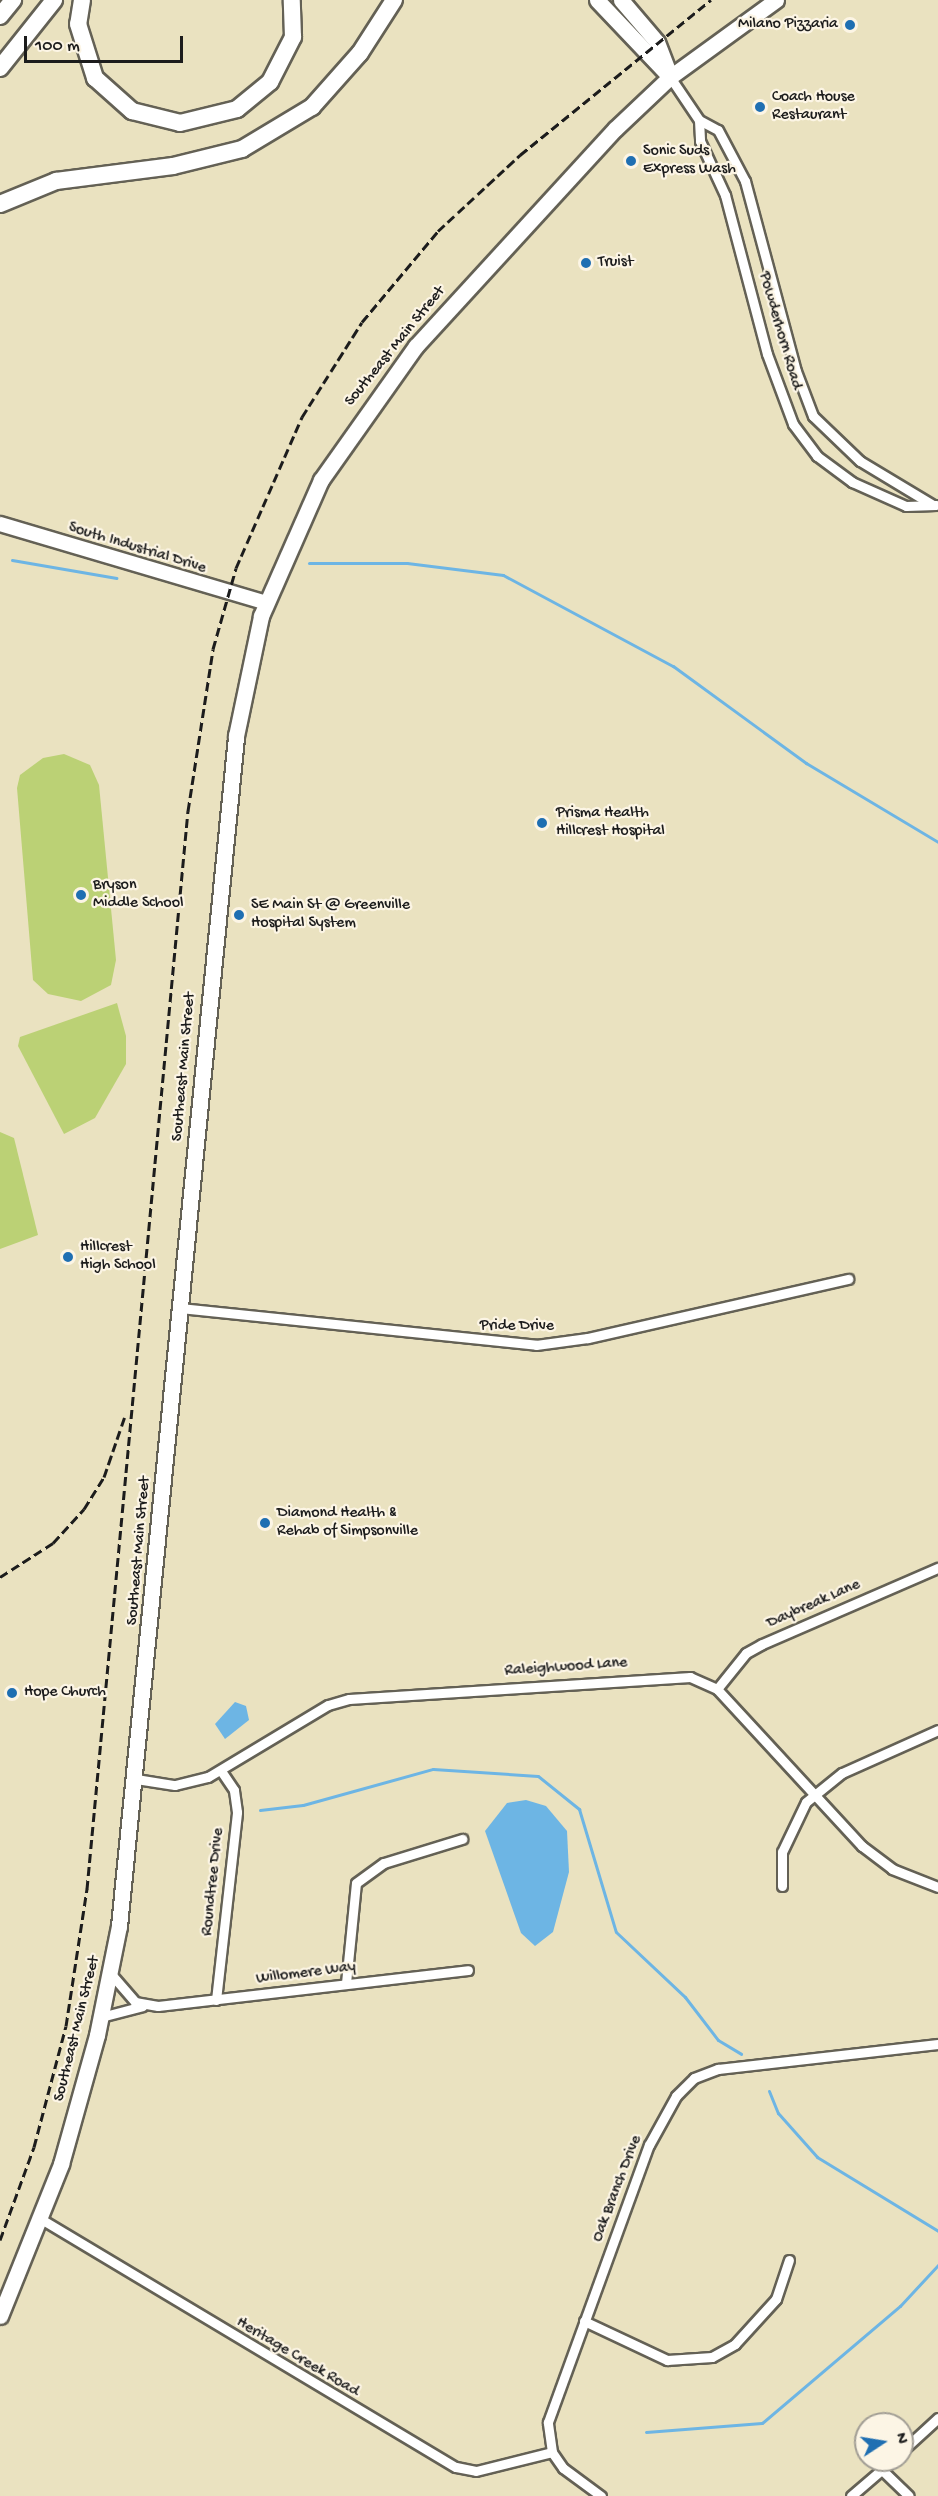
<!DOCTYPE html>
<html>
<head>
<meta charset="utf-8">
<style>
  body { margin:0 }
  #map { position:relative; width:938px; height:2496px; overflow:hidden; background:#eae2c0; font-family:"Gochi Hand",sans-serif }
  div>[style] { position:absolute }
  .green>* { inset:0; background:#bbd175 }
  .water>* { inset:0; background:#6db5e4 }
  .stream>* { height:3px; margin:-1.5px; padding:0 1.5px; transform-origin:1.5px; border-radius:1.5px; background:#6db5e4 }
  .roads { filter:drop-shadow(2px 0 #646155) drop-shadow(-2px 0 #646155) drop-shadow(0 2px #646155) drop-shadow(0 -2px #646155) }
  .street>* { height:9px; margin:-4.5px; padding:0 4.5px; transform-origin:4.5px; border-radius:4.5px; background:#fff }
  .secondary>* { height:14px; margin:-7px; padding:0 7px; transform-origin:7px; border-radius:7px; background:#fff }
  .primary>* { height:15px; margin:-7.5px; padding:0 7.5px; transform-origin:7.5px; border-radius:7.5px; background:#fff }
  .highway>* { height:16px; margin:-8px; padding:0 8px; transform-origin:8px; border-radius:8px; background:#fff }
  .rail>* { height:3px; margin-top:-1.5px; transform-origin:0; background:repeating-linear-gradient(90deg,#1c1c1c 0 9px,transparent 0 13.5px) }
  .dots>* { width:16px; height:16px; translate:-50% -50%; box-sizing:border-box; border:3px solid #fcf5e5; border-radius:50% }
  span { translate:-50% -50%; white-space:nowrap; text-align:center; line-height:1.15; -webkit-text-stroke:4.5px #fcf5e5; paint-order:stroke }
  .poi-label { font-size:16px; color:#1c1c1c }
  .right { translate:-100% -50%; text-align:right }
  .left { translate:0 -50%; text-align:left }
  .street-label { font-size:16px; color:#1c1c1c }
  .north { position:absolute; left:854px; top:2412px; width:60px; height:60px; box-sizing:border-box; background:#fcf5e5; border:2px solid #a29e95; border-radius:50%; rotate:78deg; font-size:16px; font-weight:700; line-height:24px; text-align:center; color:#1c1c1c }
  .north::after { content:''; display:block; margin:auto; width:21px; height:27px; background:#1f6fb2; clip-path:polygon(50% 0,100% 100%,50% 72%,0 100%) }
  .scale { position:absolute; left:24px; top:36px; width:159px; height:27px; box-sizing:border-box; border:3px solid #1c1c1c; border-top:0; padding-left:8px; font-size:18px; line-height:21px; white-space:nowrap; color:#1c1c1c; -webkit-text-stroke:4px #fcf5e5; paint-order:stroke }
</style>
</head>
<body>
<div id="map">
  <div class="green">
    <div style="clip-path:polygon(64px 754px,90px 765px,99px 785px,116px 960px,111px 985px,81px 1001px,48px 994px,33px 980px,17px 788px,20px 775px,43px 758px)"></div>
    <div style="clip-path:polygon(117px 1003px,126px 1036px,126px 1064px,95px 1118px,64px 1134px,18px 1046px,20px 1037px)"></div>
    <div style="clip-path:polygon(0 1132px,14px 1138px,38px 1235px,0 1249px)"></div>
  </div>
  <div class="water">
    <div style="clip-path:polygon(235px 1702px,246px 1706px,249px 1720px,225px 1739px,215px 1724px)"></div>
    <div style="clip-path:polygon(526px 1800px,546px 1806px,567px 1831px,569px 1872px,553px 1932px,535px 1946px,521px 1933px,485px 1831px,507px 1803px)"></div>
  </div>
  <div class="stream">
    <div style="left:12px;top:560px;width:106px;rotate:9.8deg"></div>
    <div style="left:309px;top:563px;width:98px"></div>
    <div style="left:407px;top:563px;width:97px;rotate:7.1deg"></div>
    <div style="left:503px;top:575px;width:193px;rotate:28.2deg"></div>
    <div style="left:673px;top:666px;width:165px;rotate:36.1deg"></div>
    <div style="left:806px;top:763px;width:154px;rotate:30.9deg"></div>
    <div style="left:260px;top:1810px;width:43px;rotate:-6.6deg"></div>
    <div style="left:303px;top:1805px;width:135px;rotate:-15.5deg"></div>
    <div style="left:433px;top:1769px;width:105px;rotate:3.8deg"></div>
    <div style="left:538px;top:1776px;width:53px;rotate:38.8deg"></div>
    <div style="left:579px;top:1809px;width:128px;rotate:73.3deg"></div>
    <div style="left:616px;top:1932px;width:95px;rotate:43.3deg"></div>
    <div style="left:685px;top:1997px;width:54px;rotate:52.5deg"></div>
    <div style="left:718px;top:2040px;width:27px;rotate:31deg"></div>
    <div style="left:769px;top:2091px;width:24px;rotate:68deg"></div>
    <div style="left:778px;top:2113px;width:59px;rotate:48.4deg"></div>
    <div style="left:817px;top:2157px;width:142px;rotate:31.4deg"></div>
    <div style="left:646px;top:2432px;width:116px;rotate:-4.4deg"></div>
    <div style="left:762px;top:2423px;width:181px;rotate:-40.3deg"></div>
    <div style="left:900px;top:2306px;width:56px;rotate:-47.2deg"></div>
  </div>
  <div class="roads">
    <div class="street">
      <div style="left:670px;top:77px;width:52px;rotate:56deg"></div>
      <div style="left:699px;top:120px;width:21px;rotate:28deg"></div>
      <div style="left:718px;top:130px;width:58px;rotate:62.1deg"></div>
      <div style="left:745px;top:181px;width:197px;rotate:75deg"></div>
      <div style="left:796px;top:371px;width:48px;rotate:69.3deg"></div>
      <div style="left:813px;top:416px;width:65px;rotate:43.8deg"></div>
      <div style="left:860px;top:461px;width:85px;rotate:31.1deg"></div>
      <div style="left:699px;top:120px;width:21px;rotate:87deg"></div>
      <div style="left:700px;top:141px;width:60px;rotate:65.2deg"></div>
      <div style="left:725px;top:195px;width:164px;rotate:75.2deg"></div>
      <div style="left:767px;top:354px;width:75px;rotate:69.6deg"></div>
      <div style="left:793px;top:424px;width:40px;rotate:53deg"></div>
      <div style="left:817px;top:456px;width:44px;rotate:36.6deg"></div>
      <div style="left:852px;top:482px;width:59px;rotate:24deg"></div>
      <div style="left:906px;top:506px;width:30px;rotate:-2deg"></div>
      <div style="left:180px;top:1308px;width:358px;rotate:5.9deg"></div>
      <div style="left:536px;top:1345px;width:52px;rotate:-7.7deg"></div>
      <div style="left:588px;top:1338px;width:267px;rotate:-12.8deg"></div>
      <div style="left:717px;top:1689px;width:46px;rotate:-51.1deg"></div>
      <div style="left:746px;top:1653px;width:18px;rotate:-29deg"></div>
      <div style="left:762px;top:1644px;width:192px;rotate:-23.4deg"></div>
      <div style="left:136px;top:1779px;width:39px;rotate:9deg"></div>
      <div style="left:175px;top:1785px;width:34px;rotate:-14deg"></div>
      <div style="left:208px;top:1777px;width:140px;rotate:-31deg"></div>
      <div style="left:328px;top:1705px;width:22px;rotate:-16deg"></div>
      <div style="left:349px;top:1699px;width:342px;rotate:-3.7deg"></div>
      <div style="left:690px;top:1677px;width:30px;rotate:24deg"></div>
      <div style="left:717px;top:1689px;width:214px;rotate:47.3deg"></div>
      <div style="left:862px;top:1846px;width:38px;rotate:37deg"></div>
      <div style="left:892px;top:1869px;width:49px;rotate:21.4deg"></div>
      <div style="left:782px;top:1886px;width:34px;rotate:-90deg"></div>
      <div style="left:782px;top:1852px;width:55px;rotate:-64.4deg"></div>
      <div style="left:806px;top:1802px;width:46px;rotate:-38.9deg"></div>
      <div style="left:842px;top:1773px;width:105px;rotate:-24.1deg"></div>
      <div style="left:111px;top:1974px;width:37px;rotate:49deg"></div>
      <div style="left:135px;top:2002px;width:23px;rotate:10deg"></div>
      <div style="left:158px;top:2006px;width:312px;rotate:-6.6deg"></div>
      <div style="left:346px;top:1983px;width:100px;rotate:-84.3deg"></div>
      <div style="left:356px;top:1883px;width:34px;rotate:-36deg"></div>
      <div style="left:384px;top:1863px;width:82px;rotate:-17.1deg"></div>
      <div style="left:216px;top:2000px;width:189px;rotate:-83.6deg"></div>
      <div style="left:237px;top:1812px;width:22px;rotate:-98deg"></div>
      <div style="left:234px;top:1790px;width:23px;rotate:-124deg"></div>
      <div style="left:101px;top:2017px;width:43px;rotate:-14.7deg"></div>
      <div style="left:41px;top:2219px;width:483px;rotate:30.9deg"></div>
      <div style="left:456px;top:2467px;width:20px;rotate:11deg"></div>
      <div style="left:476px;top:2471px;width:78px;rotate:-14deg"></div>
      <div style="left:584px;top:2321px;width:92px;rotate:25.2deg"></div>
      <div style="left:667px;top:2360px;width:45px;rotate:-3.8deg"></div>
      <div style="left:712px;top:2357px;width:26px;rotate:-29deg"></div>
      <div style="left:735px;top:2344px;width:61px;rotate:-47.7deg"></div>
      <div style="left:776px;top:2299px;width:41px;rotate:-71.6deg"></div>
      <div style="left:902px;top:2451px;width:49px;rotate:-42.5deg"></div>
      <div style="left:882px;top:2470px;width:37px;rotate:44deg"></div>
      <div style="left:601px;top:2496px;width:47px;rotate:-143.6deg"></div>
      <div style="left:563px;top:2468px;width:19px;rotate:-125deg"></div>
      <div style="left:552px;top:2452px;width:30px;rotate:-98deg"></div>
      <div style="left:548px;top:2422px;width:295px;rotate:-70deg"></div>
      <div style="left:649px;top:2145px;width:56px;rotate:-61.1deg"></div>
      <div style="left:676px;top:2096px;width:25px;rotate:-45deg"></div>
      <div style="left:694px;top:2078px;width:26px;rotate:-21deg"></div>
      <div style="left:718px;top:2069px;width:221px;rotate:-6.5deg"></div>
      <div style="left:851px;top:2496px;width:55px;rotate:-40.6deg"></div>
    </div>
    <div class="secondary">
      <div style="left:0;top:524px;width:277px;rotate:16.5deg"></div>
    </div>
    <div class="primary">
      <div style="left:597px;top:0;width:106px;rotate:46.5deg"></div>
      <div style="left:621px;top:0;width:55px;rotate:49.4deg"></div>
      <div style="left:657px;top:42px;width:34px;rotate:69deg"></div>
      <div style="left:0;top:2316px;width:164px;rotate:-68.1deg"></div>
      <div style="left:61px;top:2164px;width:134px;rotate:-74.4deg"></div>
      <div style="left:97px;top:2035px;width:111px;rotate:-78.6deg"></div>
      <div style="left:119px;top:1926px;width:1196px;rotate:-84.38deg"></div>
      <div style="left:236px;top:736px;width:123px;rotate:-78.2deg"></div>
      <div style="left:261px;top:616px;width:149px;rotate:-66.2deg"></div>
      <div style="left:321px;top:480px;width:164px;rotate:-54.7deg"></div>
      <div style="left:416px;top:346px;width:294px;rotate:-47.5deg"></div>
      <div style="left:615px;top:129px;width:76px;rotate:-43.4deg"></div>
      <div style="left:670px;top:77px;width:131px;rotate:-36deg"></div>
    </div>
    <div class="highway">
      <div style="left:82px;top:0;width:24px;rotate:99deg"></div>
      <div style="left:78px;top:24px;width:57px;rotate:72.5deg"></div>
      <div style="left:95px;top:78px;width:50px;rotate:41.7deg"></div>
      <div style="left:132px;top:111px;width:49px;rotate:14deg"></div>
      <div style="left:180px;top:123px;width:59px;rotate:-13.8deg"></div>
      <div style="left:237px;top:109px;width:43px;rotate:-39.3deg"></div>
      <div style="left:270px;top:82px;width:51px;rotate:-62.9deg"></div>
      <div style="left:293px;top:37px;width:37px;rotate:-92deg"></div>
      <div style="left:0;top:16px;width:21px;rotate:-51deg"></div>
      <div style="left:0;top:68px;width:87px;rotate:-51.5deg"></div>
      <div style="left:0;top:204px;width:61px;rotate:-22.3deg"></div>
      <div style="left:56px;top:181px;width:118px;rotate:-7.3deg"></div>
      <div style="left:173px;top:166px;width:71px;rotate:-13.8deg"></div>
      <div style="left:242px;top:149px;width:82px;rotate:-31deg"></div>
      <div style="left:312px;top:107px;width:72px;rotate:-48.4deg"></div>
      <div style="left:360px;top:53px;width:63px;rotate:-57.3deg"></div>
    </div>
  </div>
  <div class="rail">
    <div style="left:0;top:1577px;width:63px;rotate:-32.7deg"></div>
    <div style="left:53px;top:1543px;width:46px;rotate:-47.6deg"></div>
    <div style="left:84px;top:1509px;width:38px;rotate:-58deg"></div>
    <div style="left:104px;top:1477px;width:65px;rotate:-71deg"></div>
    <div style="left:0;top:2240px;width:99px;rotate:-69.9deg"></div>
    <div style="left:34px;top:2147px;width:125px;rotate:-75.2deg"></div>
    <div style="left:66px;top:2026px;width:139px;rotate:-81.3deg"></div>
    <div style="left:87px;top:1889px;width:1083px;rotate:-84.65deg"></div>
    <div style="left:188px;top:811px;width:164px;rotate:-81.2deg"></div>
    <div style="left:213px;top:649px;width:84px;rotate:-74.1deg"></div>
    <div style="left:236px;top:568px;width:165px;rotate:-66.4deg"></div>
    <div style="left:302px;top:417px;width:112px;rotate:-57.7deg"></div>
    <div style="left:362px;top:322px;width:119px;rotate:-50.1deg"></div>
    <div style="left:438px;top:231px;width:112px;rotate:-42.8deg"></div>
    <div style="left:520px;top:155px;width:246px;rotate:-39.1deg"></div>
  </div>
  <div class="dots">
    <div style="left:850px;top:25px;background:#1f6fb2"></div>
    <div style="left:760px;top:107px;background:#1f6fb2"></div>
    <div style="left:631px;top:161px;background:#1f6fb2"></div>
    <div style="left:586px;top:263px;background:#1f6fb2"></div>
    <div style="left:542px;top:823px;background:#1f6fb2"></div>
    <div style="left:81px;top:895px;background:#1f6fb2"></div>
    <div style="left:239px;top:915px;background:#1f6fb2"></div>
    <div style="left:68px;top:1257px;background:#1f6fb2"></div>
    <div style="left:265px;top:1523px;background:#1f6fb2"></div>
    <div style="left:12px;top:1693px;background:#1f6fb2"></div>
  </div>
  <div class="poi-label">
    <span class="right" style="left:838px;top:25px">Milano Pizzaria</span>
    <span class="left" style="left:772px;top:107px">Coach House<br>Restaurant</span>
    <span class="left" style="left:643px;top:161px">Sonic Suds<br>Express Wash</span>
    <span class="left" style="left:598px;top:263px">Truist</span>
    <span class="left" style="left:556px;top:823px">Prisma Health<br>Hillcrest Hospital</span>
    <span class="left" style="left:93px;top:895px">Bryson<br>Middle School</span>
    <span class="left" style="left:251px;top:915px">SE Main St @ Greenville<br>Hospital System</span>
    <span class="left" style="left:80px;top:1257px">Hillcrest<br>High School</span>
    <span class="left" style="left:277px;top:1523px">Diamond Health &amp;<br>Rehab of Simpsonville</span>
    <span class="left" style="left:24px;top:1693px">Hope Church</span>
  </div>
  <div class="street-label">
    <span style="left:779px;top:331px;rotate:74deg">Powderhorn Road</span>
    <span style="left:396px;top:347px;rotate:-51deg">Southeast Main Street</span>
    <span style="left:137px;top:549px;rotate:17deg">South Industrial Drive</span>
    <span style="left:185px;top:1067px;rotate:-85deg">Southeast Main Street</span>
    <span style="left:517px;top:1327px">Pride Drive</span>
    <span style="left:140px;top:1551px;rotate:-85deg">Southeast Main Street</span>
    <span style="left:814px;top:1605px;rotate:-24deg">Daybreak Lane</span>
    <span style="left:566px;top:1668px;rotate:-4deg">Raleighwood Lane</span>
    <span style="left:214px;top:1882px;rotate:-84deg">Roundtree Drive</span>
    <span style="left:306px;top:1974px;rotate:-7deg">Willomere Way</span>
    <span style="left:78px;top:2029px;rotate:-76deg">Southeast Main Street</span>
    <span style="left:618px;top:2189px;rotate:-69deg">Oak Branch Drive</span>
    <span style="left:297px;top:2358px;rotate:31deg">Heritage Creek Road</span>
  </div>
  <div class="north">N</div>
  <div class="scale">100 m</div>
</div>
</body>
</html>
